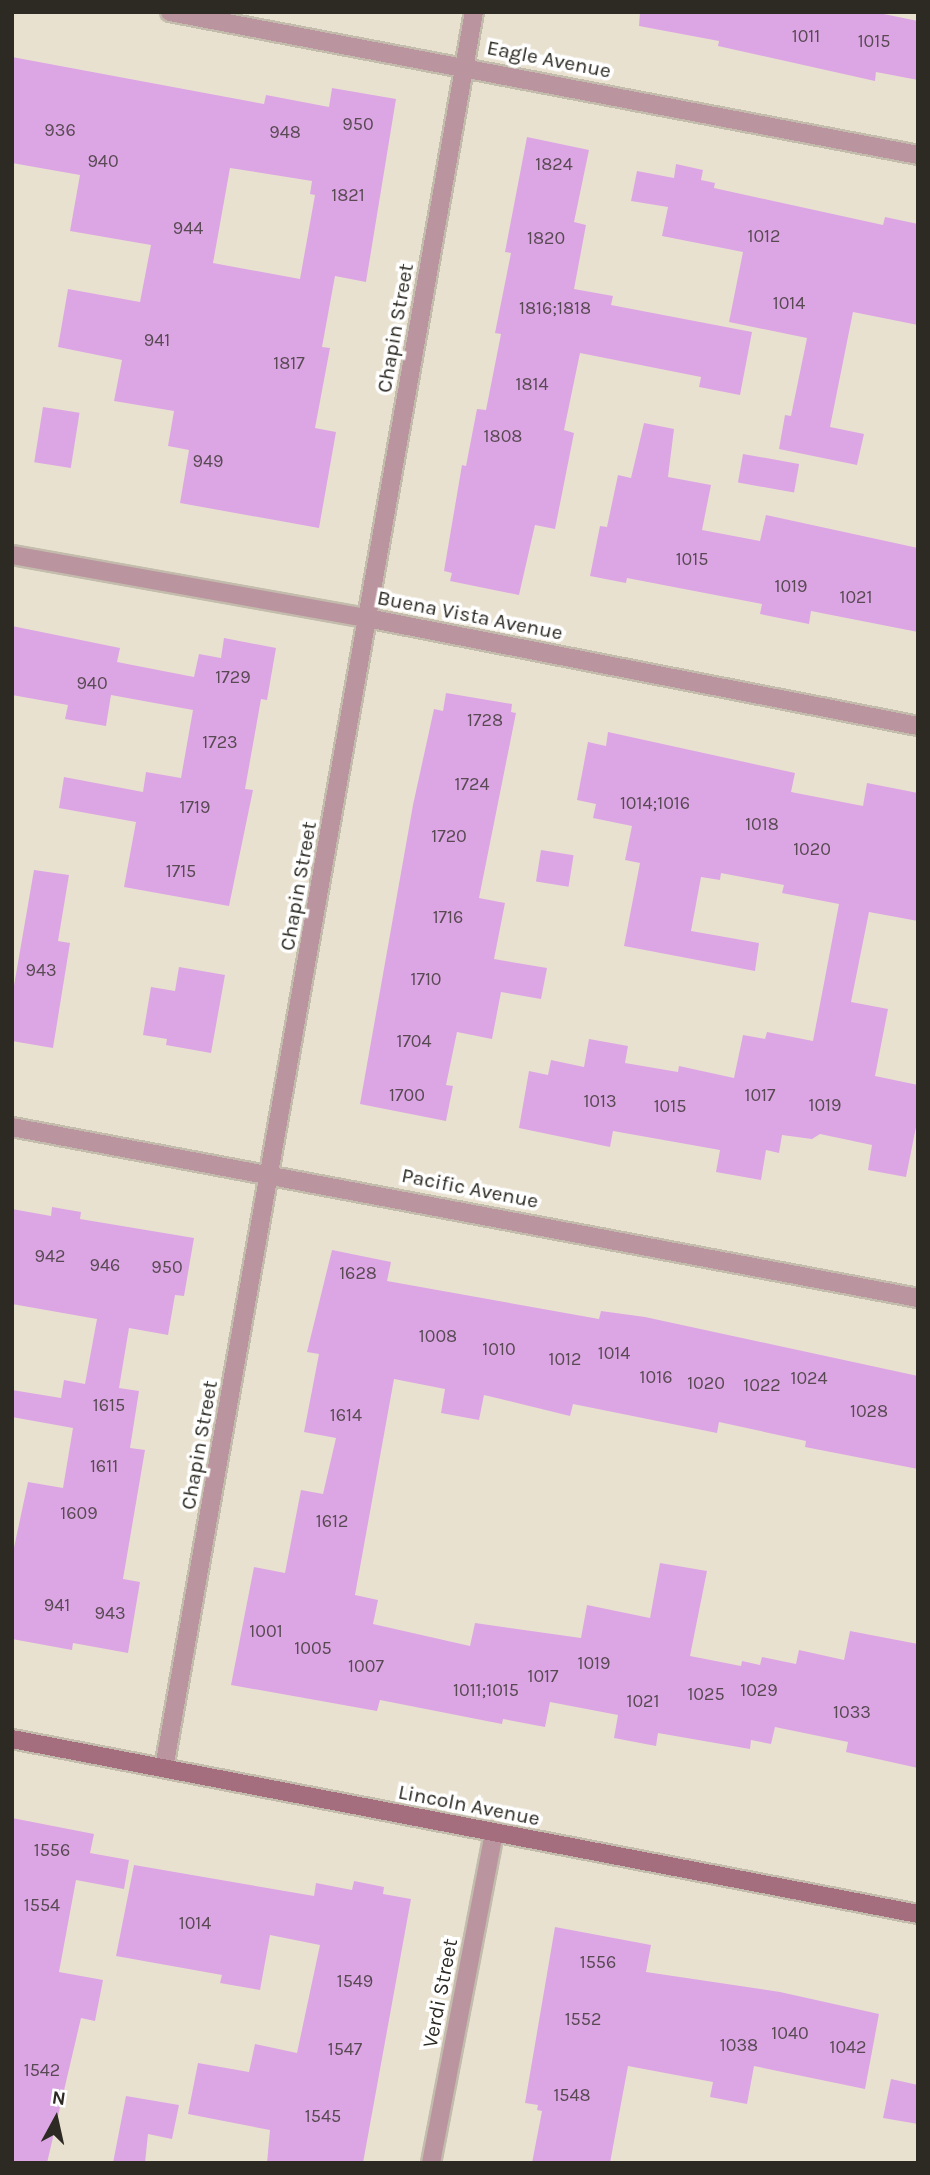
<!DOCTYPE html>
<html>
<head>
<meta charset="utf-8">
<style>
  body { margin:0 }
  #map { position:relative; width:930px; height:2175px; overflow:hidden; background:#e9e1d0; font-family:Karla,sans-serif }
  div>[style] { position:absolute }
  .building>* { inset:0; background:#dca6e4; transform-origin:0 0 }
  .roads { filter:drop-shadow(2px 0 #c3bcad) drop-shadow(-2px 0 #c3bcad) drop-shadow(0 2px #c3bcad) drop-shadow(0 -2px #c3bcad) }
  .minor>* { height:18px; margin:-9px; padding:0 9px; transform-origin:9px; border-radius:9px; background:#ba949e }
  .secondary>* { height:18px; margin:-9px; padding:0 9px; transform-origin:9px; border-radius:9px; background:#a46e7e }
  span { translate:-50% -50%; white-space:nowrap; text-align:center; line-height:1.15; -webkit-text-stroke:7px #fff; paint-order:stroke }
  .number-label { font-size:18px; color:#584953 }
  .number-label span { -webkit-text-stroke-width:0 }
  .street-label { font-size:21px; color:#2c2a23 }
  .frame { position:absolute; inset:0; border:14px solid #2c2a23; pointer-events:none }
  .north { position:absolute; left:21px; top:2084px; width:70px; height:70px; -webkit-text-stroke:5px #fff; paint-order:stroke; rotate:8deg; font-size:19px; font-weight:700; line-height:28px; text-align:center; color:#2c2a23 }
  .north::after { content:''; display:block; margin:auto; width:24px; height:32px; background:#2c2a23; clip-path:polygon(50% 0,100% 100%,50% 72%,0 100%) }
</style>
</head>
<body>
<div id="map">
  <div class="building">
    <div style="clip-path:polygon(640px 12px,874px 12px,918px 21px,918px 80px,876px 72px,875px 81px,718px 46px,719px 41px,639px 26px)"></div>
    <div style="clip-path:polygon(evenodd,12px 57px,264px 104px,266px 95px,329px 107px,332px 88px,396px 99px,366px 282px,335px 276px,322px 347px,330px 348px,315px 428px,336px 432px,319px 528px,180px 503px,189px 450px,168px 446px,174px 411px,114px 401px,122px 360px,58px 347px,68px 289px,140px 302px,151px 245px,70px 231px,80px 175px,12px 163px,12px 57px,230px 168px,312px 181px,310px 194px,315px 195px,300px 279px,213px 263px,230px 168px)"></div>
    <div style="clip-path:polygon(527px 137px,589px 150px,574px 222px,586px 225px,574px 289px,613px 296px,611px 305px,752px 332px,740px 395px,699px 387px,701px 377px,580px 353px,564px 430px,574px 433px,555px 529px,535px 525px,519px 595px,450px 581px,452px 573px,444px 571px,462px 465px,466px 466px,477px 409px,486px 410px,501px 334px,495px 333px,511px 253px,505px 252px)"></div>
    <div style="clip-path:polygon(676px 164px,703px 170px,701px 180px,715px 183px,714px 188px,883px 225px,885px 217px,918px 224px,918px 325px,853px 312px,830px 427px,864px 434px,857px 465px,779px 449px,785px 415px,791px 416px,807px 338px,729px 322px,743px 252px,662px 236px,668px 207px,631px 201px,637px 171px,674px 178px)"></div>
    <div style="left:43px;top:407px;width:37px;height:56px;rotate:9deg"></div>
    <div style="clip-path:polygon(644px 423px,674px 429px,668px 477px,711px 485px,702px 530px,760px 541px,766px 515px,918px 548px,918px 632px,811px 611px,809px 624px,760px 614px,762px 604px,627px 578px,626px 583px,590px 576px,600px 526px,607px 527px,618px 475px,631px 478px)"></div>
    <div style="left:743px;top:454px;width:57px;height:29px;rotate:10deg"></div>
    <div style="clip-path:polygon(12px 626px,120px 648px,117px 662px,194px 677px,199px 654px,221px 658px,224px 638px,276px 648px,267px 700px,261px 699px,245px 789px,253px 790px,229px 906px,124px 887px,136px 822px,59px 808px,64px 777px,143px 792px,146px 772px,181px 778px,193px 710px,111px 695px,106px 726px,65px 719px,68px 705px,12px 695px)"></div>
    <div style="clip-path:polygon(446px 693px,512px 704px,511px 712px,516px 713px,479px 898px,505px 903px,494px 959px,547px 968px,541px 999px,501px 992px,492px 1039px,457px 1032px,446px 1085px,453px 1086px,446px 1121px,360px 1104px,413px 805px,434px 709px,443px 711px)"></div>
    <div style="clip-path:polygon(608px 732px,795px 773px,791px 792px,863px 806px,867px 783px,918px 793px,918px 921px,869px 912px,851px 1002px,888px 1009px,875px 1076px,918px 1085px,918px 1117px,906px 1177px,868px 1170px,872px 1145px,820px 1134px,812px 1139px,782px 1135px,779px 1153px,766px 1150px,761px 1180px,716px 1172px,720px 1150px,613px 1131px,610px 1147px,519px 1128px,529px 1071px,548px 1075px,551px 1060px,584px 1067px,589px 1039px,628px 1046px,625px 1063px,678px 1072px,679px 1066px,734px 1078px,743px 1035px,765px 1039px,767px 1032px,813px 1041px,839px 904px,782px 893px,784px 885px,721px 873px,720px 880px,701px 877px,691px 931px,759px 943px,755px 971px,624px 946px,640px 863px,625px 860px,632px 826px,593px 818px,596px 804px,577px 800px,588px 742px,606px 746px)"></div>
    <div style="left:541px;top:850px;width:33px;height:32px;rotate:9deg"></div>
    <div style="clip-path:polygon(34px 870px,69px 875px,58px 941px,70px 943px,53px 1048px,12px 1041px,12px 997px)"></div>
    <div style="clip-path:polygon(179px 967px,225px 975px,211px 1053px,166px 1045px,167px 1039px,143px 1035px,151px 987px,175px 991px)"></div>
    <div style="clip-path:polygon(52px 1207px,81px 1212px,80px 1219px,194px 1238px,184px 1296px,175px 1295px,168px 1335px,129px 1328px,119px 1388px,139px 1391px,130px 1448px,145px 1450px,123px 1579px,140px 1582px,128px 1653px,73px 1643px,72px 1650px,12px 1639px,12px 1557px,28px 1482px,63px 1488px,73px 1428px,12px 1417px,12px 1390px,61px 1398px,64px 1380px,85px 1384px,97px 1319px,12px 1304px,12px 1209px,51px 1216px)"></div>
    <div style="clip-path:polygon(332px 1250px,391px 1262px,387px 1281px,599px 1319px,601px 1311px,645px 1317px,918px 1376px,918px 1469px,805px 1447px,806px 1441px,719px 1422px,717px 1433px,573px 1404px,570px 1416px,484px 1395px,479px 1420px,441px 1413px,445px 1389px,394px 1379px,355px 1595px,378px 1600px,373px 1624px,470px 1646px,475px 1623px,581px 1638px,587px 1605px,650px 1618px,660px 1563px,707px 1571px,690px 1656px,741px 1666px,742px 1661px,760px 1665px,762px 1657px,796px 1664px,799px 1650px,844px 1660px,850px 1631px,918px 1644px,918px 1768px,846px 1752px,848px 1742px,775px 1727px,771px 1744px,751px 1740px,750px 1749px,658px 1733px,656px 1746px,614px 1738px,618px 1715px,550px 1702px,545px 1727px,503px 1719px,502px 1724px,380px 1700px,377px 1711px,231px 1685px,254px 1567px,285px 1573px,301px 1490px,323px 1494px,336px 1438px,304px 1432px,319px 1354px,307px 1352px)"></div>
    <div style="clip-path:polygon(12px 1818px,94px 1834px,90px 1853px,129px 1860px,124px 1889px,76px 1880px,59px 1972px,103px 1980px,95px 2021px,81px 2018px,47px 2163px,12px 2163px)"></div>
    <div style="clip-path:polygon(134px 1865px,314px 1896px,316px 1883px,352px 1890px,354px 1881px,384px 1887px,383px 1894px,411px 1899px,363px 2163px,267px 2163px,270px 2130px,188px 2114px,198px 2063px,249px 2072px,255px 2044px,297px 2053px,320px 1945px,270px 1935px,260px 1990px,220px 1983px,222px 1975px,116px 1956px)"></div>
    <div style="clip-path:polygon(555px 1927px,651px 1945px,646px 1972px,780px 1992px,879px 2014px,865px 2089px,754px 2066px,747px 2104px,710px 2097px,713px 2082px,628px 2066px,610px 2163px,532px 2163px,542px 2111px,537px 2110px,538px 2105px,525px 2103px)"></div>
    <div style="clip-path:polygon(891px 2079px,918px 2085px,918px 2124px,883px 2118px)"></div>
    <div style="clip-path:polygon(126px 2096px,179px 2105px,172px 2139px,148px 2134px,145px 2163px,113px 2163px)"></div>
  </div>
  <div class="roads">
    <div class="minor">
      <div style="left:170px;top:12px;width:762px;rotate:10.82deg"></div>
      <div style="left:12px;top:555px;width:361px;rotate:10.1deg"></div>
      <div style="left:367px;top:618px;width:561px;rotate:11.09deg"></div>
      <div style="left:12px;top:1127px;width:922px;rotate:10.69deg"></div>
      <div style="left:164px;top:1768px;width:1783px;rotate:-79.99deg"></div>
      <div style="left:431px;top:2163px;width:336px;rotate:-79.2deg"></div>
    </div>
    <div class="secondary">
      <div style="left:12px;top:1739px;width:923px;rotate:10.93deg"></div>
    </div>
  </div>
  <div class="number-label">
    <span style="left:806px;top:36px">1011</span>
    <span style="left:874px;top:41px">1015</span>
    <span style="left:358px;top:124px">950</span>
    <span style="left:60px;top:130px">936</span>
    <span style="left:285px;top:132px">948</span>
    <span style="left:103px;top:161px">940</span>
    <span style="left:554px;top:164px">1824</span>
    <span style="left:348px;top:195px">1821</span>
    <span style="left:188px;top:228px">944</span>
    <span style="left:764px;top:236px">1012</span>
    <span style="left:546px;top:238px">1820</span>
    <span style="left:789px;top:303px">1014</span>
    <span style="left:555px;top:308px">1816;1818</span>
    <span style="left:157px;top:340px">941</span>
    <span style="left:289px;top:363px">1817</span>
    <span style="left:532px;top:384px">1814</span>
    <span style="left:503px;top:436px">1808</span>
    <span style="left:208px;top:461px">949</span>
    <span style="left:692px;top:559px">1015</span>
    <span style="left:791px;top:586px">1019</span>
    <span style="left:856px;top:597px">1021</span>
    <span style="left:233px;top:677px">1729</span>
    <span style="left:92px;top:683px">940</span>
    <span style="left:485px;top:720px">1728</span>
    <span style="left:220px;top:742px">1723</span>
    <span style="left:472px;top:784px">1724</span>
    <span style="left:655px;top:803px">1014;1016</span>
    <span style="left:195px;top:807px">1719</span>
    <span style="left:762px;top:824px">1018</span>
    <span style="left:449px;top:836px">1720</span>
    <span style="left:812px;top:849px">1020</span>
    <span style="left:181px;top:871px">1715</span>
    <span style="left:448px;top:917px">1716</span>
    <span style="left:41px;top:970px">943</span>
    <span style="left:426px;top:979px">1710</span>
    <span style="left:414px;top:1041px">1704</span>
    <span style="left:407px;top:1095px">1700</span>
    <span style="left:760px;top:1095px">1017</span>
    <span style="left:600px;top:1101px">1013</span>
    <span style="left:825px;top:1105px">1019</span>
    <span style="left:670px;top:1106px">1015</span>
    <span style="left:50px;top:1256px">942</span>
    <span style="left:105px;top:1265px">946</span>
    <span style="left:167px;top:1267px">950</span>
    <span style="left:358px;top:1273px">1628</span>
    <span style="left:438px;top:1336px">1008</span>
    <span style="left:499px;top:1349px">1010</span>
    <span style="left:614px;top:1353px">1014</span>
    <span style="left:565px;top:1359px">1012</span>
    <span style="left:656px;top:1377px">1016</span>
    <span style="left:809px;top:1378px">1024</span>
    <span style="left:706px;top:1383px">1020</span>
    <span style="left:762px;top:1385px">1022</span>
    <span style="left:109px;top:1405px">1615</span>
    <span style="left:869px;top:1411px">1028</span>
    <span style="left:346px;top:1415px">1614</span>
    <span style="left:104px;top:1466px">1611</span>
    <span style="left:79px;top:1513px">1609</span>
    <span style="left:332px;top:1521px">1612</span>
    <span style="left:57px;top:1605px">941</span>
    <span style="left:110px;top:1613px">943</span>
    <span style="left:266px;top:1631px">1001</span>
    <span style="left:313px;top:1648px">1005</span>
    <span style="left:594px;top:1663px">1019</span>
    <span style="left:366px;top:1666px">1007</span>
    <span style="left:543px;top:1676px">1017</span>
    <span style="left:486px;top:1690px">1011;1015</span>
    <span style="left:759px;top:1690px">1029</span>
    <span style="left:706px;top:1694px">1025</span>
    <span style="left:643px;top:1701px">1021</span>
    <span style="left:852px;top:1712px">1033</span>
    <span style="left:52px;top:1850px">1556</span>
    <span style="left:42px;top:1905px">1554</span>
    <span style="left:195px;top:1923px">1014</span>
    <span style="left:598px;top:1962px">1556</span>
    <span style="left:355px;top:1981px">1549</span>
    <span style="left:583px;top:2019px">1552</span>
    <span style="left:790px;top:2033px">1040</span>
    <span style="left:739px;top:2045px">1038</span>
    <span style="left:848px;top:2047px">1042</span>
    <span style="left:345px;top:2049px">1547</span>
    <span style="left:42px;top:2070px">1542</span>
    <span style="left:572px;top:2095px">1548</span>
    <span style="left:323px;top:2116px">1545</span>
  </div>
  <div class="street-label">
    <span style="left:549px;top:59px;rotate:11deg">Eagle Avenue</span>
    <span style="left:395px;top:328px;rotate:-80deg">Chapin Street</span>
    <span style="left:470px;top:615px;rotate:11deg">Buena Vista Avenue</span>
    <span style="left:298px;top:886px;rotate:-80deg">Chapin Street</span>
    <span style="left:470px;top:1188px;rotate:11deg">Pacific Avenue</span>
    <span style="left:199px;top:1445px;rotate:-80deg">Chapin Street</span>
    <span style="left:469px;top:1805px;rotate:11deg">Lincoln Avenue</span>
    <span style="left:440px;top:1993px;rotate:-79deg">Verdi Street</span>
  </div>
  <div class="frame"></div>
  <div class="north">N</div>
</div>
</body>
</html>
